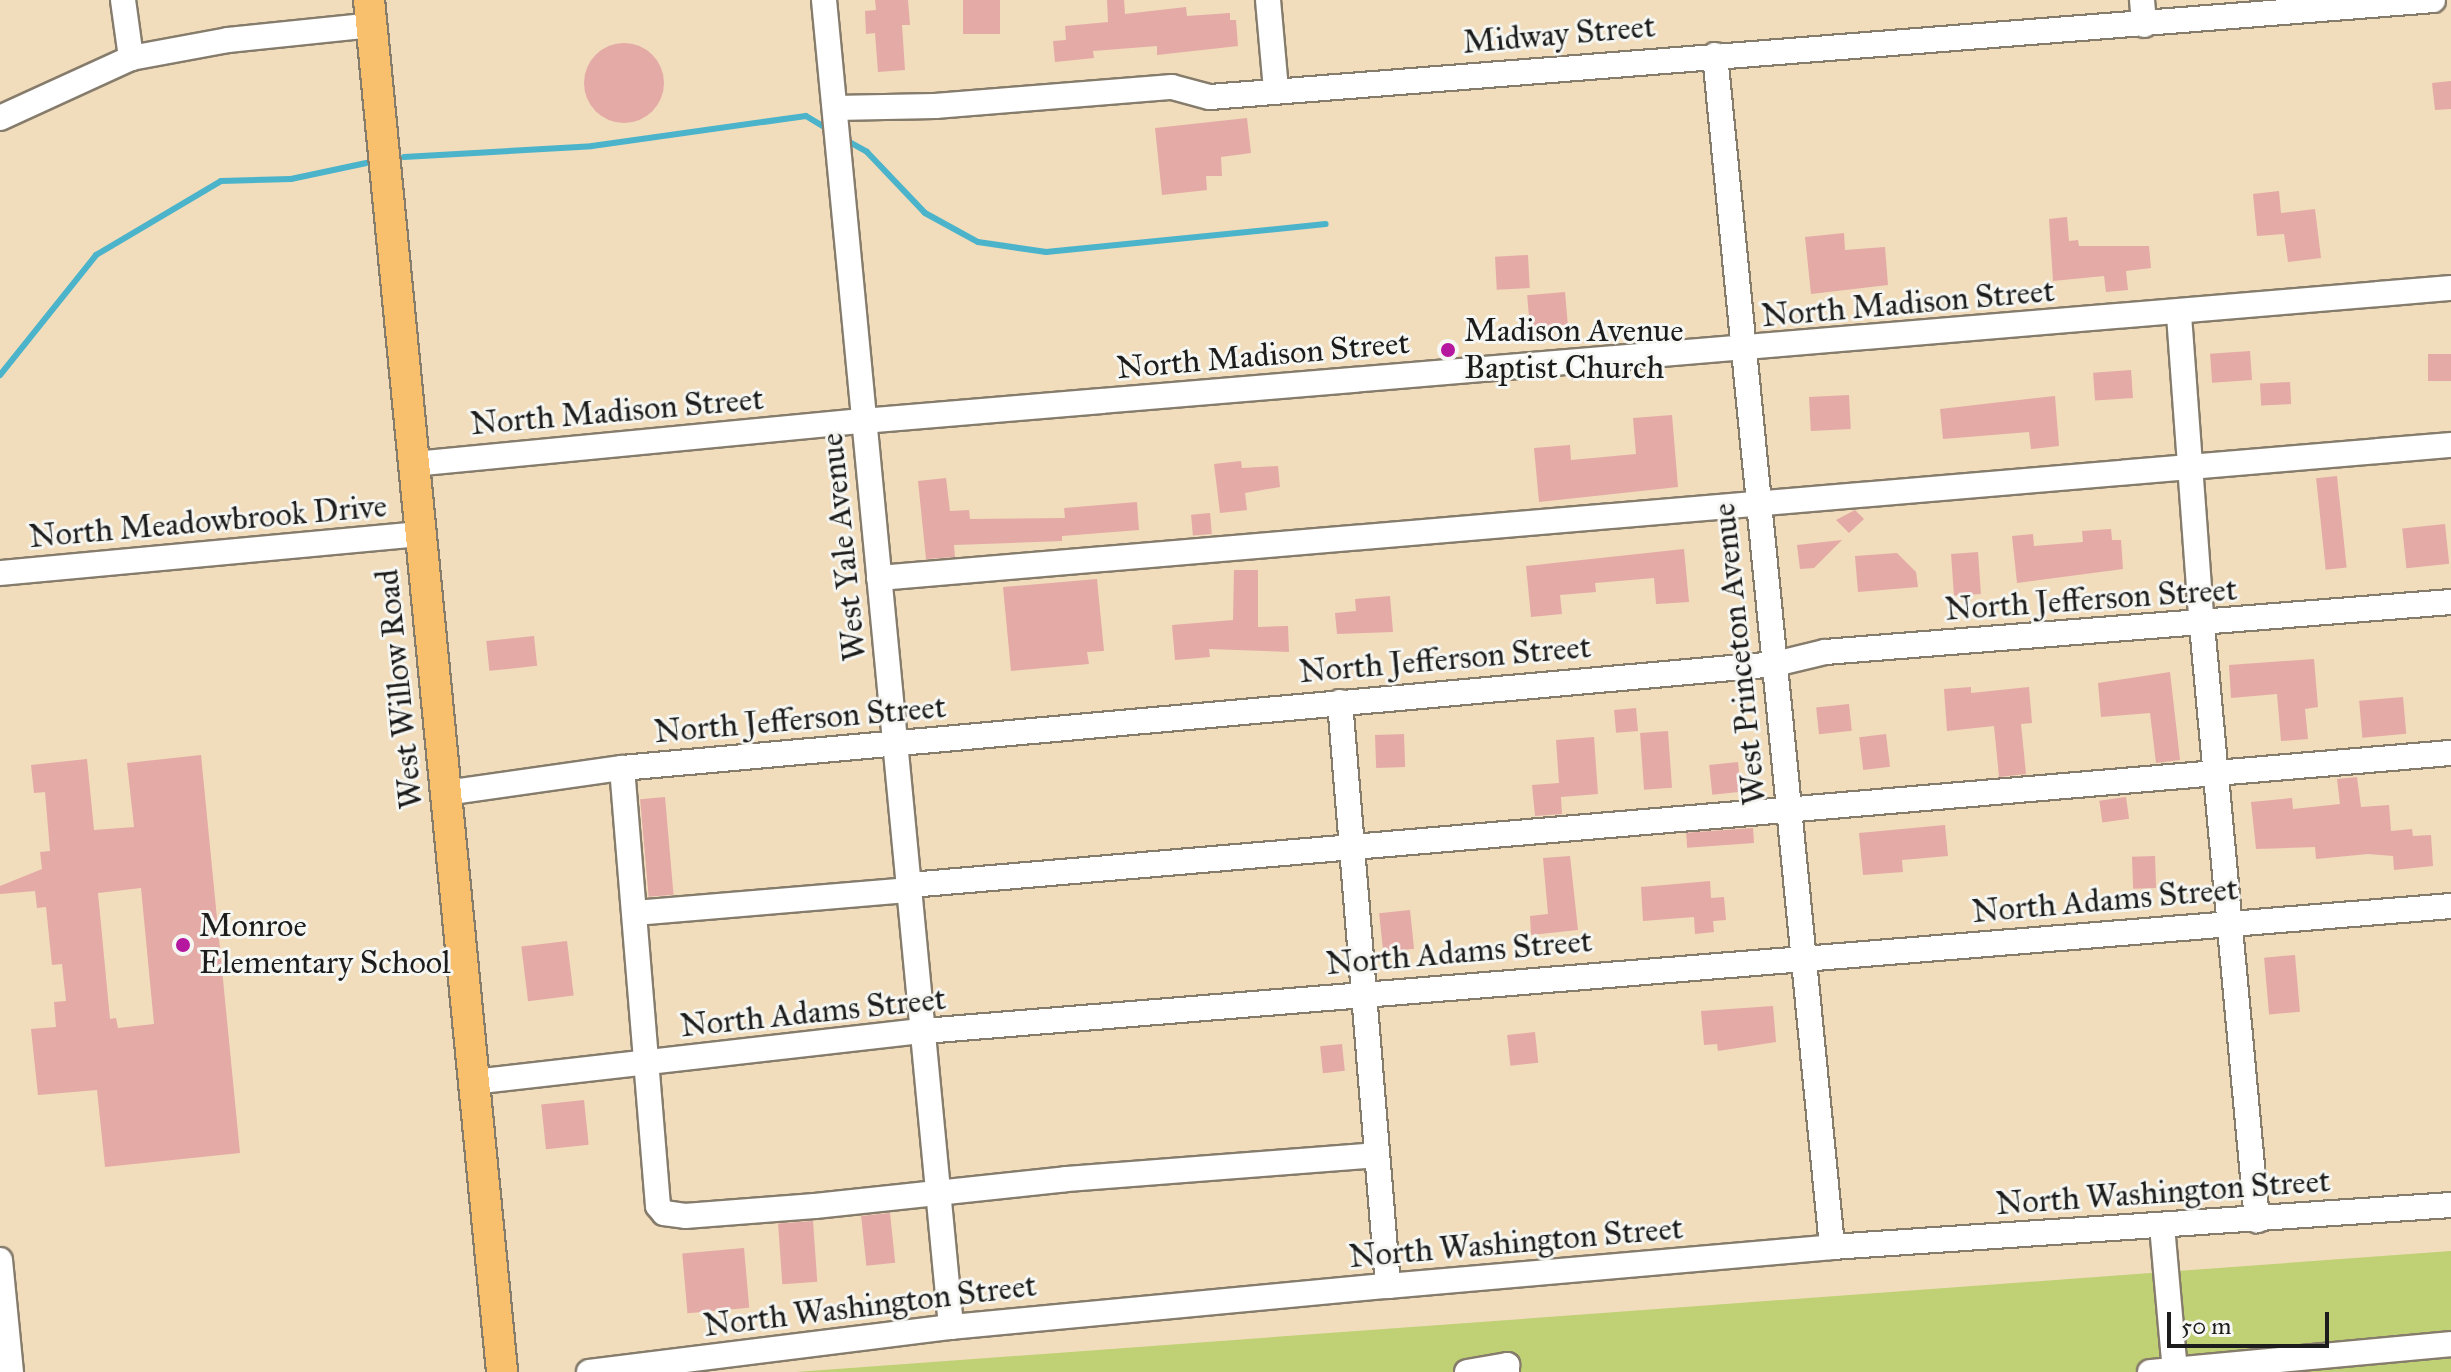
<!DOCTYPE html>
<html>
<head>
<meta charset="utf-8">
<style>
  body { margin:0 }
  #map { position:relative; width:2451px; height:1372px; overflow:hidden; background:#f1dcbc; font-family:"IM FELL Great Primer",serif }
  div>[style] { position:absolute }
  .green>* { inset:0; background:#bfd174 }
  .stream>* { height:6px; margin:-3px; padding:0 3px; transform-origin:3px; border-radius:3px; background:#4bb3ca }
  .building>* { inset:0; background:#e4aaa6; transform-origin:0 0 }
  .round { border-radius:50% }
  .roads { filter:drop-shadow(2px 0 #867c6c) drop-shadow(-2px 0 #867c6c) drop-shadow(0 2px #867c6c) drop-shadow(0 -2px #867c6c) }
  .minor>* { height:24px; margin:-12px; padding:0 12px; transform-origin:12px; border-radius:12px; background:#fff }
  .major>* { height:30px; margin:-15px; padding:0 15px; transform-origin:15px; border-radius:15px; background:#f8bf6c }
  .dots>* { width:22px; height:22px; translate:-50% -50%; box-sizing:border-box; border:4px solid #f6f6f2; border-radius:50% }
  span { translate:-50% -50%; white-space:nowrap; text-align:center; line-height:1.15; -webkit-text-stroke:6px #f6f6f2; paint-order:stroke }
  .street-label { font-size:32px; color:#1c1c1c }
  .poi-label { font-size:32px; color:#1c1c1c }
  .left { translate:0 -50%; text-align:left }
  .scale { position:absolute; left:2167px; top:1312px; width:162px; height:36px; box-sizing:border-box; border:4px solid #1c1c1c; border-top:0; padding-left:10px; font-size:24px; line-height:28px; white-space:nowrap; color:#1c1c1c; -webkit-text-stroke:6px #f6f6f2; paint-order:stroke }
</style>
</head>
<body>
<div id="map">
  <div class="green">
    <div style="clip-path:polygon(2451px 1251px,2451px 1372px,796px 1372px)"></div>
  </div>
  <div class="stream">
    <div style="left:844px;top:139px;width:26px;rotate:29deg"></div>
    <div style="left:867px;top:152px;width:84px;rotate:46.4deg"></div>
    <div style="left:925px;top:213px;width:60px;rotate:28.7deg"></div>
    <div style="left:978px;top:242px;width:69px;rotate:8.4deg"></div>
    <div style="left:1046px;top:252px;width:281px;rotate:-5.7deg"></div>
    <div style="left:404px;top:157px;width:188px;rotate:-3.3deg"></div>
    <div style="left:592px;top:146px;width:216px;rotate:-8deg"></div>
    <div style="left:806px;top:116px;width:26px;rotate:31deg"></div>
    <div style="left:0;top:375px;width:154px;rotate:-51.3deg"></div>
    <div style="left:96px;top:255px;width:145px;rotate:-30.6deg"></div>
    <div style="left:221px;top:181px;width:70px;rotate:-1.6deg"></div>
    <div style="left:291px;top:179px;width:77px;rotate:-12deg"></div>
  </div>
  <div class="building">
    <div style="clip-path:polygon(875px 0,908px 0,910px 25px,902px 25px,905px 70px,878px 72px,875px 33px,866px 34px,865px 11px,876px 10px)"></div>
    <div style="left:963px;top:0;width:37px;height:34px"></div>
    <div style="clip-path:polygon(1107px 0,1124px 0,1125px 14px,1186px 7px,1187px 16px,1230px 13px,1230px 20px,1236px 20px,1238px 46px,1157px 55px,1157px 46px,1093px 51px,1094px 58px,1055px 62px,1053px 41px,1066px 40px,1065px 26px,1108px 22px)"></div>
    <div class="round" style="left:584px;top:43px;width:80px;height:80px"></div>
    <div style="clip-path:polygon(2451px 81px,2451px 109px,2435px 110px,2432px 83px)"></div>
    <div style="clip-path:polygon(1247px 118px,1251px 153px,1221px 157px,1222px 176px,1206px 176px,1207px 190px,1162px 195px,1155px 128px)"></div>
    <div style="clip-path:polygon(2279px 191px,2281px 213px,2315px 209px,2321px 258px,2288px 262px,2284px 234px,2257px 236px,2253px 194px)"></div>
    <div style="clip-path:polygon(2067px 217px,2069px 241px,2078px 240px,2079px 246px,2149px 246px,2151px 268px,2126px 271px,2128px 290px,2106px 292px,2104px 276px,2053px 281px,2049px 219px)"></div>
    <div style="clip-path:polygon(1844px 233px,1845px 250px,1885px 247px,1888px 285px,1811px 294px,1805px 237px)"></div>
    <div style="left:1528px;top:255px;width:33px;height:33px;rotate:87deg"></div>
    <div style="left:1565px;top:292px;width:33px;height:38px;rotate:85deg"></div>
    <div style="left:2250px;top:351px;width:29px;height:40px;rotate:86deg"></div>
    <div style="left:2451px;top:354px;width:27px;height:23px;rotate:90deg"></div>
    <div style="left:2131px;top:370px;width:28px;height:38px;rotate:86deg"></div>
    <div style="left:2290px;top:382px;width:22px;height:30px;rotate:87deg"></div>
    <div style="left:1849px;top:395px;width:34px;height:40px;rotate:87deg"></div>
    <div style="clip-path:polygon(2055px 396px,2059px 446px,2031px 449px,2029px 432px,1943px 439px,1940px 409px)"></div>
    <div style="clip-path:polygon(1672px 415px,1678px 487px,1539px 502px,1534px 448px,1570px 445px,1571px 460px,1636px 454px,1633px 418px)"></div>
    <div style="clip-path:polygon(1241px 461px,1242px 468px,1278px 466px,1280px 487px,1245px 493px,1247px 510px,1220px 513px,1214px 464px)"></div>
    <div style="left:2337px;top:476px;width:92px;height:21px;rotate:84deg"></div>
    <div style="clip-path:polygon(946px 478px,950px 511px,969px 510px,970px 519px,1065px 518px,1064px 508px,1137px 502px,1139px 530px,1062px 536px,1062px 541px,954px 545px,955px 557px,926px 559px,918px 481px)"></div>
    <div style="clip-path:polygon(1855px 510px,1864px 519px,1849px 533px,1836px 520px)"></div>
    <div style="left:1210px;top:513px;width:21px;height:19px;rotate:85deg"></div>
    <div style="left:2445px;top:524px;width:40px;height:43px;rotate:84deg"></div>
    <div style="clip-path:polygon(2111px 529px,2112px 540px,2121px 540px,2123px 569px,2017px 583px,2012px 536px,2033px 534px,2034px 546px,2083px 542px,2082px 531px)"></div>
    <div style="clip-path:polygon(1842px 540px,1814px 568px,1800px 569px,1797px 545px)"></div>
    <div style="clip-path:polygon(1684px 549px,1689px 602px,1656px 604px,1654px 578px,1595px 583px,1596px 592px,1560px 595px,1562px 614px,1531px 617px,1526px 566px)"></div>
    <div style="left:1978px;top:552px;width:42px;height:27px;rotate:86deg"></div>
    <div style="clip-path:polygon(1897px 553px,1916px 572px,1918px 587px,1858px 592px,1855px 556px)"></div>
    <div style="clip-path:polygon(1234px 570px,1258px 570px,1258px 627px,1288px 626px,1289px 652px,1209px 649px,1210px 657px,1175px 660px,1172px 625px,1233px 620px)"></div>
    <div style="clip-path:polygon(1097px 579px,1104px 651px,1087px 652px,1089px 664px,1011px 671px,1003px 587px)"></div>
    <div style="clip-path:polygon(1390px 596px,1393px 632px,1337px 634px,1335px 613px,1356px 611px,1355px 599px)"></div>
    <div style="left:534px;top:636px;width:30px;height:48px;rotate:84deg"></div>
    <div style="clip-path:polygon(2314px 659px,2318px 707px,2305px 709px,2308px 739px,2281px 741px,2277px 694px,2231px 698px,2229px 665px)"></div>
    <div style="clip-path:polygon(2170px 672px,2180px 760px,2156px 763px,2150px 713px,2101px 717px,2098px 683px)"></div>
    <div style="clip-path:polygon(1971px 687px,1971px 693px,2029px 687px,2032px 723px,2021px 724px,2026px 774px,1999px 777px,1994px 726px,1947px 731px,1944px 689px)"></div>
    <div style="left:2403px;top:697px;width:37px;height:44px;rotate:85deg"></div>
    <div style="left:1849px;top:704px;width:27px;height:33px;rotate:84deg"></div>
    <div style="left:1636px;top:708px;width:23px;height:22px;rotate:85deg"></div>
    <div style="left:1668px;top:731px;width:57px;height:28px;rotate:86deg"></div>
    <div style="left:1404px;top:734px;width:33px;height:29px;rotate:88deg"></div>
    <div style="left:1886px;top:734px;width:33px;height:27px;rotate:83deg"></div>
    <div style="clip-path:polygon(1594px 737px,1598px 794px,1561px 797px,1562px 814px,1535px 816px,1532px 785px,1559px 783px,1556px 740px)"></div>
    <div style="clip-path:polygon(evenodd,201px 755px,240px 1153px,105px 1167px,97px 1090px,38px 1095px,31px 1029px,56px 1027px,54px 1002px,66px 1001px,62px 964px,52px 965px,46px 907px,37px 908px,35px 891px,0 894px,0 886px,42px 869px,40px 852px,50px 851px,45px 792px,34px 793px,31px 765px,87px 759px,94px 830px,134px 827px,127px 763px,201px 755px,141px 888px,154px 1024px,118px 1028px,116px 1018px,110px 1019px,98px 893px,141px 888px)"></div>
    <div style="left:1738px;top:762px;width:30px;height:29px;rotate:84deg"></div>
    <div style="clip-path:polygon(2357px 777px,2361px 807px,2389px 805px,2391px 831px,2412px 829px,2413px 836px,2431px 835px,2433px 866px,2394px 870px,2393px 856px,2368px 854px,2316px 859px,2315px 847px,2256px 849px,2251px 802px,2292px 798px,2293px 809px,2340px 804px,2337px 779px)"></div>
    <div style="left:665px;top:797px;width:98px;height:25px;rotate:85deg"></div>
    <div style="left:2126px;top:797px;width:22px;height:27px;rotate:82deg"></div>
    <div style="clip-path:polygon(1945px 825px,1948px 856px,1902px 860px,1903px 872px,1863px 875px,1859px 833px)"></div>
    <div style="left:1753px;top:828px;width:15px;height:67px;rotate:86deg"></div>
    <div style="clip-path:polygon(1570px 856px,1578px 930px,1531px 935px,1530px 916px,1548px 914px,1543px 858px)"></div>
    <div style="left:2155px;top:856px;width:32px;height:23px;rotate:88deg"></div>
    <div style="clip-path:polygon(1710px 881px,1711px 898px,1724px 897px,1726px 920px,1713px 921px,1714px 932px,1695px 934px,1694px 917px,1643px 921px,1641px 887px)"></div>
    <div style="left:1410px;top:910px;width:39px;height:31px;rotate:84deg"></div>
    <div style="left:567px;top:941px;width:55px;height:46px;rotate:83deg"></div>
    <div style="left:2295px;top:955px;width:57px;height:31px;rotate:85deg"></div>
    <div style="clip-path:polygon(1773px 1006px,1776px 1042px,1718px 1051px,1717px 1044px,1704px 1045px,1701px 1011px)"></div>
    <div style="left:1535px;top:1032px;width:31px;height:28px;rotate:84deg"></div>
    <div style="left:1342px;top:1044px;width:27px;height:22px;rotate:84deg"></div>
    <div style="left:584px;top:1100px;width:45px;height:43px;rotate:84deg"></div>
    <div style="left:890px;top:1213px;width:50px;height:29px;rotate:84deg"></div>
    <div style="left:813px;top:1221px;width:61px;height:35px;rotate:86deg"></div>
    <div style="left:744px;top:1248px;width:60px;height:62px;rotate:85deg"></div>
  </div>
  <div class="roads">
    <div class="minor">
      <div style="left:123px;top:0;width:59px;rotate:82.1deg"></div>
      <div style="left:824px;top:0;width:1333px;rotate:84.53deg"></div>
      <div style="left:1268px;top:0;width:90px;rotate:84.9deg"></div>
      <div style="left:2142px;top:0;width:25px;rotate:85deg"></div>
      <div style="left:1715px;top:55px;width:1198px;rotate:84.39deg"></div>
      <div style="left:835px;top:108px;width:100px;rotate:-1.1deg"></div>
      <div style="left:935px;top:106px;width:238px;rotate:-4.6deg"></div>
      <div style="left:1172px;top:87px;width:39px;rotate:15deg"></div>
      <div style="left:1210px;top:97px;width:1227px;rotate:-4.53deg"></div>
      <div style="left:0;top:118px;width:144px;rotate:-24.6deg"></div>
      <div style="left:131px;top:58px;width:99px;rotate:-10.5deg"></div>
      <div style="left:228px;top:40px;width:145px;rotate:-5.9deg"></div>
      <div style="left:2179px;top:315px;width:311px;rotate:85.8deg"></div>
      <div style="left:2202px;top:625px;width:598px;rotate:84.72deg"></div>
      <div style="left:414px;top:464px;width:451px;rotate:-5.5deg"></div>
      <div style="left:863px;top:421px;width:1594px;rotate:-4.79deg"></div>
      <div style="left:0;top:573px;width:423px;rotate:-5.3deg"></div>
      <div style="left:879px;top:578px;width:1578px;rotate:-4.84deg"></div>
      <div style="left:1340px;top:702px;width:586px;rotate:85.3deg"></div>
      <div style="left:622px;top:768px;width:439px;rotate:85.3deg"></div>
      <div style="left:658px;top:1206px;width:9px;rotate:49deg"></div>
      <div style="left:664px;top:1213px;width:21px;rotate:8deg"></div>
      <div style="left:685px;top:1216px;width:130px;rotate:-4.4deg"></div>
      <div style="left:815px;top:1206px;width:252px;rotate:-6.1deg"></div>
      <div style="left:1066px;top:1179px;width:311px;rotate:-4.4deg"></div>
      <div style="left:446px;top:793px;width:178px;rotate:-8.1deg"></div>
      <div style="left:622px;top:768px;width:1158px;rotate:-5.15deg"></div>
      <div style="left:1775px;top:664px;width:51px;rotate:-13.5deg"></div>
      <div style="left:1825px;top:652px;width:628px;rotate:-4.57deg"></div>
      <div style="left:910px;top:885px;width:1547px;rotate:-4.9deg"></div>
      <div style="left:635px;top:913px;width:276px;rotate:-4.8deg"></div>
      <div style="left:473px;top:1082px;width:454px;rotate:-6.5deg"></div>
      <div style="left:924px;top:1031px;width:1532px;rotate:-4.68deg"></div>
      <div style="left:2162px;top:1226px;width:147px;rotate:84.9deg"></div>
      <div style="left:0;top:1260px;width:113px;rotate:84.4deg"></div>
      <div style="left:589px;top:1372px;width:365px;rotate:-7.1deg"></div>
      <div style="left:951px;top:1327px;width:439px;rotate:-5.4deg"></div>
      <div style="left:1388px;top:1286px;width:446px;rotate:-5deg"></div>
      <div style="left:1832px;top:1247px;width:620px;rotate:-3.88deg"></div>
      <div style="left:1467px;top:1372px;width:41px;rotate:-9.9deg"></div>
      <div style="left:1507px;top:1365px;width:7px;rotate:90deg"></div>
      <div style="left:2150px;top:1372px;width:302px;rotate:-5.3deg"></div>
    </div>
    <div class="major">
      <div style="left:369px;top:0;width:1378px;rotate:84.46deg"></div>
    </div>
  </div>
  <div class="dots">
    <div style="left:1448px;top:350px;background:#b5179e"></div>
    <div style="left:183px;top:945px;background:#b5179e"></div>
  </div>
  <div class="street-label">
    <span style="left:1559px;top:35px;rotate:-5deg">Midway Street</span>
    <span style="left:1908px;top:304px;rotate:-5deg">North Madison Street</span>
    <span style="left:1263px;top:356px;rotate:-5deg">North Madison Street</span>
    <span style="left:617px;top:412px;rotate:-5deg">North Madison Street</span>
    <span style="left:208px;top:522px;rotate:-5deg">North Meadowbrook Drive</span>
    <span style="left:844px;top:547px;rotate:-96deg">West Yale Avenue</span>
    <span style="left:2091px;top:600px;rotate:-4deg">North Jefferson Street</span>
    <span style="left:1740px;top:654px;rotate:-96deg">West Princeton Avenue</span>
    <span style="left:1445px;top:660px;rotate:-5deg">North Jefferson Street</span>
    <span style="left:400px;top:689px;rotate:-96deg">West Willow Road</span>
    <span style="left:800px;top:720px;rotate:-5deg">North Jefferson Street</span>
    <span style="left:2105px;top:901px;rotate:-5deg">North Adams Street</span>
    <span style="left:1459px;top:953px;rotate:-5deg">North Adams Street</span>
    <span style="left:813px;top:1013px;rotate:-6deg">North Adams Street</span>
    <span style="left:2163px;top:1193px;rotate:-4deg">North Washington Street</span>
    <span style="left:1516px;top:1243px;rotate:-5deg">North Washington Street</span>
    <span style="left:870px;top:1306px;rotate:-7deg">North Washington Street</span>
  </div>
  <div class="poi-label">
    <span class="left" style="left:1464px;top:350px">Madison Avenue<br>Baptist Church</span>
    <span class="left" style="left:199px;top:945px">Monroe<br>Elementary School</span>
  </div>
  <div class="scale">50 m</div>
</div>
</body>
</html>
